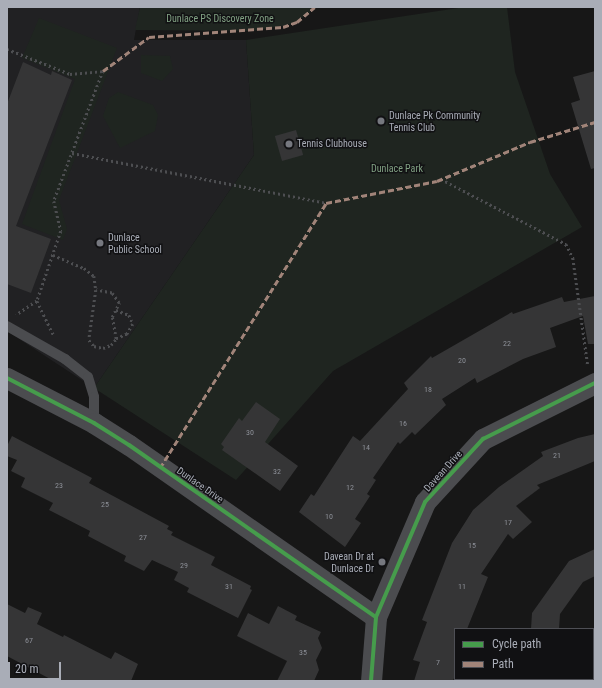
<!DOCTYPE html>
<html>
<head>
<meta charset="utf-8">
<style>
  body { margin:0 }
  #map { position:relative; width:602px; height:688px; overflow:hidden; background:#171717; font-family:"Roboto Condensed",sans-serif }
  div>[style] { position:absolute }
  .built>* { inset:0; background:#212123 }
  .green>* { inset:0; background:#1f2520 }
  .building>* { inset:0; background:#353536; transform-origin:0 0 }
  .path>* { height:2.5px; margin-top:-1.25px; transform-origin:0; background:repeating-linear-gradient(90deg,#4d4e51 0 2px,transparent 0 5px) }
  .lane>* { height:10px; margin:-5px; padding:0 5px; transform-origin:5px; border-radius:5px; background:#4b4c4f }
  .street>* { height:21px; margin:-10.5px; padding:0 10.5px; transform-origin:10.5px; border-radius:10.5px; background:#4b4c4f }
  .quiet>* { height:3px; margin-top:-1.5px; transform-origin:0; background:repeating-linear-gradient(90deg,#a18479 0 6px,transparent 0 9px) }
  .cycleway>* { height:4px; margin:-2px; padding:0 2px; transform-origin:2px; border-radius:2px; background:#469c4c }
  .dots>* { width:11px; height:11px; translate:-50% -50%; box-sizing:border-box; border:2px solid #111113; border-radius:50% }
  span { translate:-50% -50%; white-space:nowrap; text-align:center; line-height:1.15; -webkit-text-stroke:3px #111113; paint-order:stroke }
  .number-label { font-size:8px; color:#8c8f97 }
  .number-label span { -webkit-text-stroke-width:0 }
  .park-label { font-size:10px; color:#81a183 }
  .poi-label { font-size:10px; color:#a9adb7 }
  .left { translate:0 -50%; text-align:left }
  .right { translate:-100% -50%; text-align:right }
  .street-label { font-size:10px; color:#a9adb7 }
  .frame { position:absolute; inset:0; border:8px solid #a9adb7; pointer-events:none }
  .legend { position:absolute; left:454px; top:628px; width:140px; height:52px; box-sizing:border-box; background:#111113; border:1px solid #4e4f55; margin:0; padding:5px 7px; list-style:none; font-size:12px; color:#a9adb7 }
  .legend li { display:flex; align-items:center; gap:8px; height:20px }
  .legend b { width:20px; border:1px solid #4e4f55 }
  .scale { position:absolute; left:8px; top:662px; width:53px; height:18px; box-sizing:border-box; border:2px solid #a9adb7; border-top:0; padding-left:5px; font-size:12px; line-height:14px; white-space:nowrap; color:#a9adb7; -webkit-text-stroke:3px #111113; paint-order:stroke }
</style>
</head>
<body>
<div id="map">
  <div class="built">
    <div style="clip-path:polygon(7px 7px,140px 7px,134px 40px,246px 40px,254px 155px,94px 388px,7px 331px)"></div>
  </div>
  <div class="green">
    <div style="clip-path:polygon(140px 7px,311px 7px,310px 13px,292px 24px,252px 31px,135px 30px)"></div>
    <div style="clip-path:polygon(465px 7px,507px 7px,515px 72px,550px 174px,582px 227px,333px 371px,236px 480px,94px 388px,254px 155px,246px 40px)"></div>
    <div style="clip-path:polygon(39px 18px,117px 48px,59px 200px,67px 229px,63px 240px,22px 224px,75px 79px,22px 58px)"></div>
    <div style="clip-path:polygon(141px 55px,170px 56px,173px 69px,162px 81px,141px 73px)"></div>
    <div style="clip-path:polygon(118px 92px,153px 105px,158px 115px,155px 131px,120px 148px,103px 116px,109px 98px)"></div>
  </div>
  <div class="building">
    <div style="clip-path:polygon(23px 62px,51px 75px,52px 71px,72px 80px,16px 226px,51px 239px,31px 293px,7px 284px,7px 104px)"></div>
    <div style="clip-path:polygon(595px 71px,595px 168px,591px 169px,571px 103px,580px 100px,573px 77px)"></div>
    <div style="left:296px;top:130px;width:26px;height:22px;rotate:74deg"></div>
    <div style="clip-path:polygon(595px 296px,595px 344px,588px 344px,583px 316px,550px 328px,556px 347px,523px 359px,477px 383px,475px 378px,442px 399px,446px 405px,415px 435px,412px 432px,400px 444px,398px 442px,373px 478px,376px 480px,367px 494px,370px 496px,355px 519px,361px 523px,345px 547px,299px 512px,311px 494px,314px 496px,353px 436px,360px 441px,408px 389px,404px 383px,431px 356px,432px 358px,512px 312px,513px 314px,562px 297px,564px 302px)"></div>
    <div style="clip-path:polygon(256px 402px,280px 419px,265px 442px,298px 466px,280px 491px,222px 450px,224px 447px,221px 444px,239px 418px,242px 421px)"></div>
    <div style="clip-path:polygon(595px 434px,595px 461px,537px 485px,540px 488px,516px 506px,532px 522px,513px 539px,508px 534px,481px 574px,488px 577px,467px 629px,455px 629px,455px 675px,453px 681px,414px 681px,420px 662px,413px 660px,427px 622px,422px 620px,452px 543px,473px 510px,499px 487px,543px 456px,541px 452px,578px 438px)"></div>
    <div style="clip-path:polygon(12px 436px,92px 478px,89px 483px,169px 526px,167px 529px,173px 532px,171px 535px,215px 557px,211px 565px,251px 586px,250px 589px,252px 590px,238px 618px,187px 592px,189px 588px,174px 580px,178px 572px,152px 560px,144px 571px,124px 561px,126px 556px,88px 536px,90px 531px,49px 510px,53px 503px,21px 487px,25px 478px,11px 471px,17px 460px,7px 456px,7px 446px)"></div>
    <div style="clip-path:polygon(595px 549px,595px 576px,583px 582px,560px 614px,559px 629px,531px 629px,532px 613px,569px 561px)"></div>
    <div style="clip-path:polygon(7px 604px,25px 613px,28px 607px,42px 613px,37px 624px,63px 637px,64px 635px,111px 659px,115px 652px,138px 664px,131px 681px,54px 681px,7px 656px)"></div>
    <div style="clip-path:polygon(278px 606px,297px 616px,295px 620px,321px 632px,318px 638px,322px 648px,316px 660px,319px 670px,314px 681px,277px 681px,287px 661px,237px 636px,248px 613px,269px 624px)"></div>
  </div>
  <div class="path">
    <div style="left:7px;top:49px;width:68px;rotate:21.6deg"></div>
    <div style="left:70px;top:74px;width:33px;rotate:-5deg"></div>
    <div style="left:103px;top:71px;width:139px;rotate:110.7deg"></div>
    <div style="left:54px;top:201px;width:31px;rotate:77deg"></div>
    <div style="left:61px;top:231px;width:74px;rotate:108.9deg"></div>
    <div style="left:37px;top:301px;width:25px;rotate:146deg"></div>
    <div style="left:72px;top:153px;width:259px;rotate:11.1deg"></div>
    <div style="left:441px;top:179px;width:141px;rotate:27.5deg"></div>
    <div style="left:566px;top:244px;width:16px;rotate:63deg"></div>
    <div style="left:573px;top:258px;width:109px;rotate:82.1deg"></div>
    <div style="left:53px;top:255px;width:34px;rotate:23deg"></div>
    <div style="left:84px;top:268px;width:13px;rotate:39deg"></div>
    <div style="left:94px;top:276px;width:14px;rotate:82deg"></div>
    <div style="left:96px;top:290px;width:50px;rotate:98deg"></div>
    <div style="left:89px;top:340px;width:8px;rotate:50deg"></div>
    <div style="left:94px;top:346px;width:9px;rotate:13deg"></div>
    <div style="left:103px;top:348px;width:9px;rotate:-21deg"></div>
    <div style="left:111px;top:345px;width:8px;rotate:-50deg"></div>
    <div style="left:116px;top:339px;width:22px;rotate:-100deg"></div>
    <div style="left:112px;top:317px;width:16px;rotate:-63deg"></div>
    <div style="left:119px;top:303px;width:12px;rotate:-125deg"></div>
    <div style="left:112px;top:293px;width:16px;rotate:-169deg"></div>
    <div style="left:37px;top:301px;width:39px;rotate:64deg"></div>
    <div style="left:116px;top:310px;width:14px;rotate:21deg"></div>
    <div style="left:129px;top:315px;width:10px;rotate:66deg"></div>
    <div style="left:133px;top:324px;width:12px;rotate:121deg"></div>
    <div style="left:127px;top:334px;width:12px;rotate:156deg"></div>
  </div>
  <div class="lane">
    <div style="left:7px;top:326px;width:67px;rotate:29.6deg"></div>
    <div style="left:65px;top:359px;width:29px;rotate:38deg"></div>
    <div style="left:88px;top:377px;width:21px;rotate:73deg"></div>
    <div style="left:94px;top:397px;width:26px;rotate:90deg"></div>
  </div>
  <div class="street">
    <div style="left:7px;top:378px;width:98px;rotate:27.3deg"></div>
    <div style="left:94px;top:423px;width:41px;rotate:32.2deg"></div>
    <div style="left:129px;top:445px;width:301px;rotate:34.9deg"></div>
    <div style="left:371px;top:681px;width:64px;rotate:-85.5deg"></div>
    <div style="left:376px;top:617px;width:125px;rotate:-66.9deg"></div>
    <div style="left:425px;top:502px;width:86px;rotate:-47.4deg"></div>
    <div style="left:483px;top:439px;width:125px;rotate:-26.6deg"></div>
  </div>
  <div class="quiet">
    <div style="left:103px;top:71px;width:57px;rotate:-36.5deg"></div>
    <div style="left:149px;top:37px;width:134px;rotate:-4.3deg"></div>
    <div style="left:283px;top:27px;width:15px;rotate:-20deg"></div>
    <div style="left:297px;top:22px;width:23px;rotate:-40deg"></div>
    <div style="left:160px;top:468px;width:313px;rotate:-57.9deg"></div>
    <div style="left:326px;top:203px;width:113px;rotate:-11.2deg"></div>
    <div style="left:437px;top:181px;width:101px;rotate:-22.8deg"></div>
    <div style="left:530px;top:142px;width:68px;rotate:-17.1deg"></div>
  </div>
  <div class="cycleway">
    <div style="left:7px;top:378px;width:98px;rotate:27.3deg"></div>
    <div style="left:94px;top:423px;width:41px;rotate:32.2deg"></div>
    <div style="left:129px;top:445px;width:301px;rotate:34.9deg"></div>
    <div style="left:371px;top:681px;width:64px;rotate:-85.5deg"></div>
    <div style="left:376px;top:617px;width:125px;rotate:-66.9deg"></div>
    <div style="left:425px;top:502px;width:86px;rotate:-47.4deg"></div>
    <div style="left:483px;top:439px;width:125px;rotate:-26.6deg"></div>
  </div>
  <div class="dots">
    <div style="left:381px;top:121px;background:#76787f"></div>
    <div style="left:289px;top:144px;background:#76787f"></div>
    <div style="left:100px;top:243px;background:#76787f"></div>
    <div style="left:382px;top:562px;background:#76787f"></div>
  </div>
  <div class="number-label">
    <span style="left:507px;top:344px">22</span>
    <span style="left:462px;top:361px">20</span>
    <span style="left:428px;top:390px">18</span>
    <span style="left:403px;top:424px">16</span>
    <span style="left:250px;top:433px">30</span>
    <span style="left:366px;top:448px">14</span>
    <span style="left:557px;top:456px">21</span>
    <span style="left:277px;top:472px">32</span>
    <span style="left:59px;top:486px">23</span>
    <span style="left:350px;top:488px">12</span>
    <span style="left:105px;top:505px">25</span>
    <span style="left:329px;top:517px">10</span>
    <span style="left:508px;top:523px">17</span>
    <span style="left:143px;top:538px">27</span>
    <span style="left:472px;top:546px">15</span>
    <span style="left:184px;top:566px">29</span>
    <span style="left:229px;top:587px">31</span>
    <span style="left:462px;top:587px">11</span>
    <span style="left:29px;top:641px">67</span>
    <span style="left:303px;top:653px">35</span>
    <span style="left:438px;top:663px">7</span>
  </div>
  <div class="park-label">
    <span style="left:220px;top:19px">Dunlace PS Discovery Zone</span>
    <span style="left:397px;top:169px">Dunlace Park</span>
  </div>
  <div class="poi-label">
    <span class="left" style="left:389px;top:121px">Dunlace Pk Community<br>Tennis Club</span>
    <span class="left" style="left:297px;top:144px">Tennis Clubhouse</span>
    <span class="left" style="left:108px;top:243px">Dunlace<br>Public School</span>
    <span class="right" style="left:374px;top:562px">Davean Dr at<br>Dunlace Dr</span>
  </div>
  <div class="street-label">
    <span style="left:443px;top:471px;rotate:-48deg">Davean Drive</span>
    <span style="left:200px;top:485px;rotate:35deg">Dunlace Drive</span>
  </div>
  <div class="frame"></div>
  <ul class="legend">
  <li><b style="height:5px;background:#469c4c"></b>Cycle path</li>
  <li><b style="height:5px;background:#a18479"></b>Path</li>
  </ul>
  <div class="scale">20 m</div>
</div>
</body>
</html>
